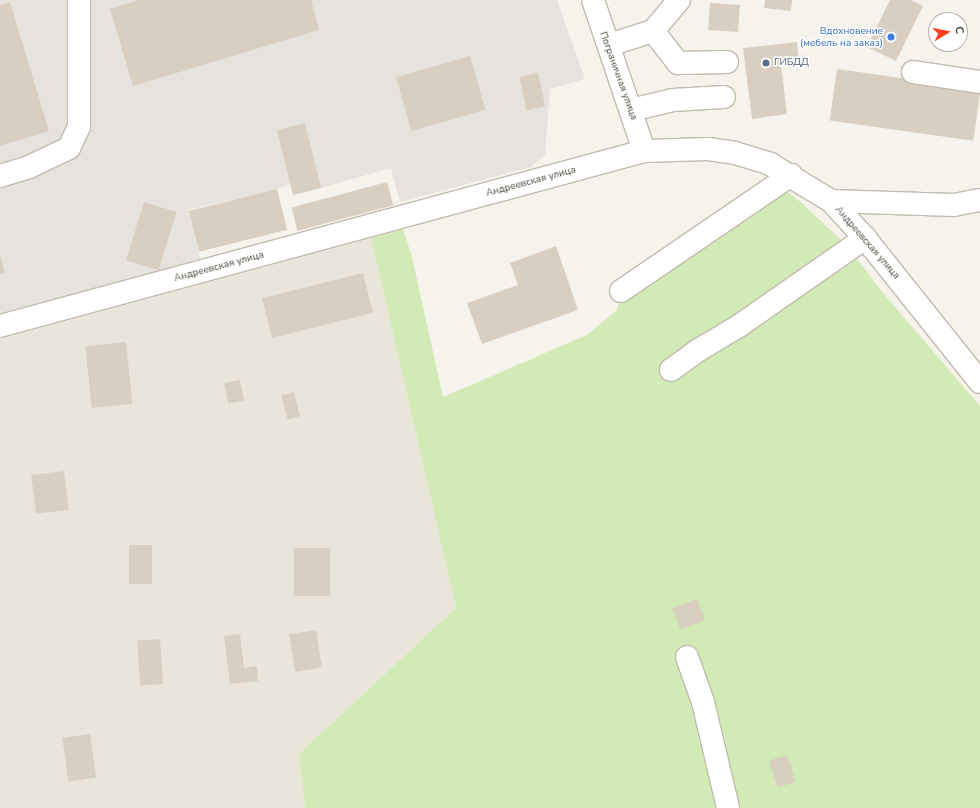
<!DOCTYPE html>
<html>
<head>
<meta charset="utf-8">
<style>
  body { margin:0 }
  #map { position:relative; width:980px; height:808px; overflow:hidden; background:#f6f3ec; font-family:"Nunito Sans",sans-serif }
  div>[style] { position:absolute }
  .residential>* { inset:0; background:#eae5da }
  .industrial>* { inset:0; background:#e6e2dd }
  .green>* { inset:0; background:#d2eab5 }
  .building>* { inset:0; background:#d8cfc1; transform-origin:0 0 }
  .roads { filter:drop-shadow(1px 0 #c2bbae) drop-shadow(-1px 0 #c2bbae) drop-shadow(0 1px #c2bbae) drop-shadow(0 -1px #c2bbae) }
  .minor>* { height:22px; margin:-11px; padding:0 11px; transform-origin:11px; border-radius:11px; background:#fff }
  .dots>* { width:11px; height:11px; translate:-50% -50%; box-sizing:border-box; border:2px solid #fff; border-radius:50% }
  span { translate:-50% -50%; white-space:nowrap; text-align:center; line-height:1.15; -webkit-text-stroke:3px #fff; paint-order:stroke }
  .shop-label { font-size:10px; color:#366cbe }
  .right { translate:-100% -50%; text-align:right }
  .service-label { font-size:10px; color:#4e5e75 }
  .left { translate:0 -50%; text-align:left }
  .street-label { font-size:10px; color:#4b4439 }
  .north { position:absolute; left:928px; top:12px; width:40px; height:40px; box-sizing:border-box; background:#fff; border:1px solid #b7b4b0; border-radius:50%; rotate:80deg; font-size:11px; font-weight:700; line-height:16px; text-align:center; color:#4b4439 }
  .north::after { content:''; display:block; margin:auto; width:14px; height:18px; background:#fc3f1d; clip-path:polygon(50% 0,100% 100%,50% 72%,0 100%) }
</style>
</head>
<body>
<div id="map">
  <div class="residential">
    <div style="clip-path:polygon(371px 238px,456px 608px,299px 754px,305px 808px,0 808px,0 339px)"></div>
  </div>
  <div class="industrial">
    <div style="clip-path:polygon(0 0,557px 0,585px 79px,550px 89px,545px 155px,531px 167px,400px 202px,391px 168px,321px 188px,305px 123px,277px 130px,291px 183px,277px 189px,188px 210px,201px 263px,0 313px)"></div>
  </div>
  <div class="green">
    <div style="clip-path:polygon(776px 183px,803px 204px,847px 246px,883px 293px,980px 406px,980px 808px,305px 808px,299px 754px,456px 608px,371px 238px,403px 229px,412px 257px,443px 397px,587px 335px,617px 310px,624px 283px,711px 215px)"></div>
  </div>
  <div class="building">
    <div style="clip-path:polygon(139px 0,311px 0,319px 30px,133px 86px,110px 9px)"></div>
    <div style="clip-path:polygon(765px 0,792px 0,791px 11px,764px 8px)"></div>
    <div style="clip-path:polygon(890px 0,911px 0,923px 6px,896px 61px,867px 47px)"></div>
    <div style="clip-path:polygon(10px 2px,49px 131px,0 146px,0 5px)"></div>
    <div style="left:710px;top:3px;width:30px;height:27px;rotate:4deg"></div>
    <div style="clip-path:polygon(797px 42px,799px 63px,781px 65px,787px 114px,752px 119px,743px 48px)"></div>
    <div style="left:470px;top:56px;width:56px;height:77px;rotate:74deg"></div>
    <div style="left:837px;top:69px;width:145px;height:52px;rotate:8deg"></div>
    <div style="left:538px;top:73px;width:34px;height:19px;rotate:78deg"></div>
    <div style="left:305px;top:123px;width:67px;height:29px;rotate:76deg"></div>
    <div style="left:387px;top:182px;width:24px;height:99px;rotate:75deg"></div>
    <div style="left:277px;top:189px;width:42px;height:91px;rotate:76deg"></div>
    <div style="left:144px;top:202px;width:34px;height:61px;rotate:17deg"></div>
    <div style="clip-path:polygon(556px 246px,578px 310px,482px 344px,467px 303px,518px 285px,510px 263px)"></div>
    <div style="clip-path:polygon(0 255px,5px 273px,0 274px)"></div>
    <div style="left:363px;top:273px;width:41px;height:104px;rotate:76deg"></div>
    <div style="left:126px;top:342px;width:62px;height:41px;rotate:84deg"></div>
    <div style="left:240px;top:380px;width:21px;height:16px;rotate:79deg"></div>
    <div style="left:294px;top:392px;width:25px;height:13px;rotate:76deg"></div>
    <div style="left:64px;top:471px;width:39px;height:33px;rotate:83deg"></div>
    <div style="left:129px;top:545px;width:23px;height:39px"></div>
    <div style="left:294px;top:548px;width:36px;height:48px"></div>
    <div style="left:697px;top:599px;width:23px;height:26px;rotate:70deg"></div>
    <div style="left:316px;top:630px;width:38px;height:27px;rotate:81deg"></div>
    <div style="clip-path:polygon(240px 634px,244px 668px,257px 666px,258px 681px,230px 684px,224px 636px)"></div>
    <div style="left:160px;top:639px;width:45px;height:23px;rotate:86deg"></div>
    <div style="left:90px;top:734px;width:44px;height:28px;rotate:82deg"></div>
    <div style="left:787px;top:755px;width:28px;height:19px;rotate:72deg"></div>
  </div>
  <div class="roads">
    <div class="minor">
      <div style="left:593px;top:0;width:159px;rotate:71.3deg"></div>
      <div style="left:653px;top:31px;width:41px;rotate:52deg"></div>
      <div style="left:678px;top:63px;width:49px;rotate:-1.2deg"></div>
      <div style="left:609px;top:45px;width:46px;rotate:-17.7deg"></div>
      <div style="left:653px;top:31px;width:40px;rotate:-50deg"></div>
      <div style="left:913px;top:72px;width:68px;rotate:8.5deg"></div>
      <div style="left:631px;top:110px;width:43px;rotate:-13.4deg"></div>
      <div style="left:673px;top:100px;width:51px;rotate:-3.4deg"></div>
      <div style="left:0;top:176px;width:30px;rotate:-17deg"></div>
      <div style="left:29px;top:167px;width:44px;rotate:-25.4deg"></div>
      <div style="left:69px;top:148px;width:23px;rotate:-65deg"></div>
      <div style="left:79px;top:127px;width:127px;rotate:-90deg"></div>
      <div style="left:831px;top:201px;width:123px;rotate:1.9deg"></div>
      <div style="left:954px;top:205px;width:26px;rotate:-11deg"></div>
      <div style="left:621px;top:291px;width:206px;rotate:-34.3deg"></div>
      <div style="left:0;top:326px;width:667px;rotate:-15.2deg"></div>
      <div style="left:644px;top:151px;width:64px;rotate:-1.8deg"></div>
      <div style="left:708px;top:149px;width:27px;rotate:8deg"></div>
      <div style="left:735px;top:153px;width:37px;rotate:17deg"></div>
      <div style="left:770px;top:164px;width:71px;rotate:31.2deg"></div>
      <div style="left:831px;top:201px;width:50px;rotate:47.4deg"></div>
      <div style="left:865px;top:238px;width:184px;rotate:51.4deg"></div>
      <div style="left:671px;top:370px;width:32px;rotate:-36deg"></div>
      <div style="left:697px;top:351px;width:49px;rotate:-30.8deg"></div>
      <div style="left:739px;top:326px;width:154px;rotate:-34.9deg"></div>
      <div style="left:687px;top:657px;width:48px;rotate:70.4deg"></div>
      <div style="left:703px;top:702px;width:109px;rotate:76.7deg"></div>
    </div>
  </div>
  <div class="dots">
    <div style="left:891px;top:37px;background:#3f7fe0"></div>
    <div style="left:766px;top:63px;background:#5c6f8a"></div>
  </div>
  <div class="shop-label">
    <span class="right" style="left:883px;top:37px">Вдохновение<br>(мебель на заказ)</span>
  </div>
  <div class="service-label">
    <span class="left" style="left:774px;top:63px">ГИБДД</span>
  </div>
  <div class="street-label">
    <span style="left:618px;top:76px;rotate:70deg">Пограничная улица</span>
    <span style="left:531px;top:182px;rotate:-15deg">Андреевская улица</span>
    <span style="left:867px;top:243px;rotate:49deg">Андреевская улица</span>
    <span style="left:219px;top:267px;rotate:-15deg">Андреевская улица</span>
  </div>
  <div class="north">С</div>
</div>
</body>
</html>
